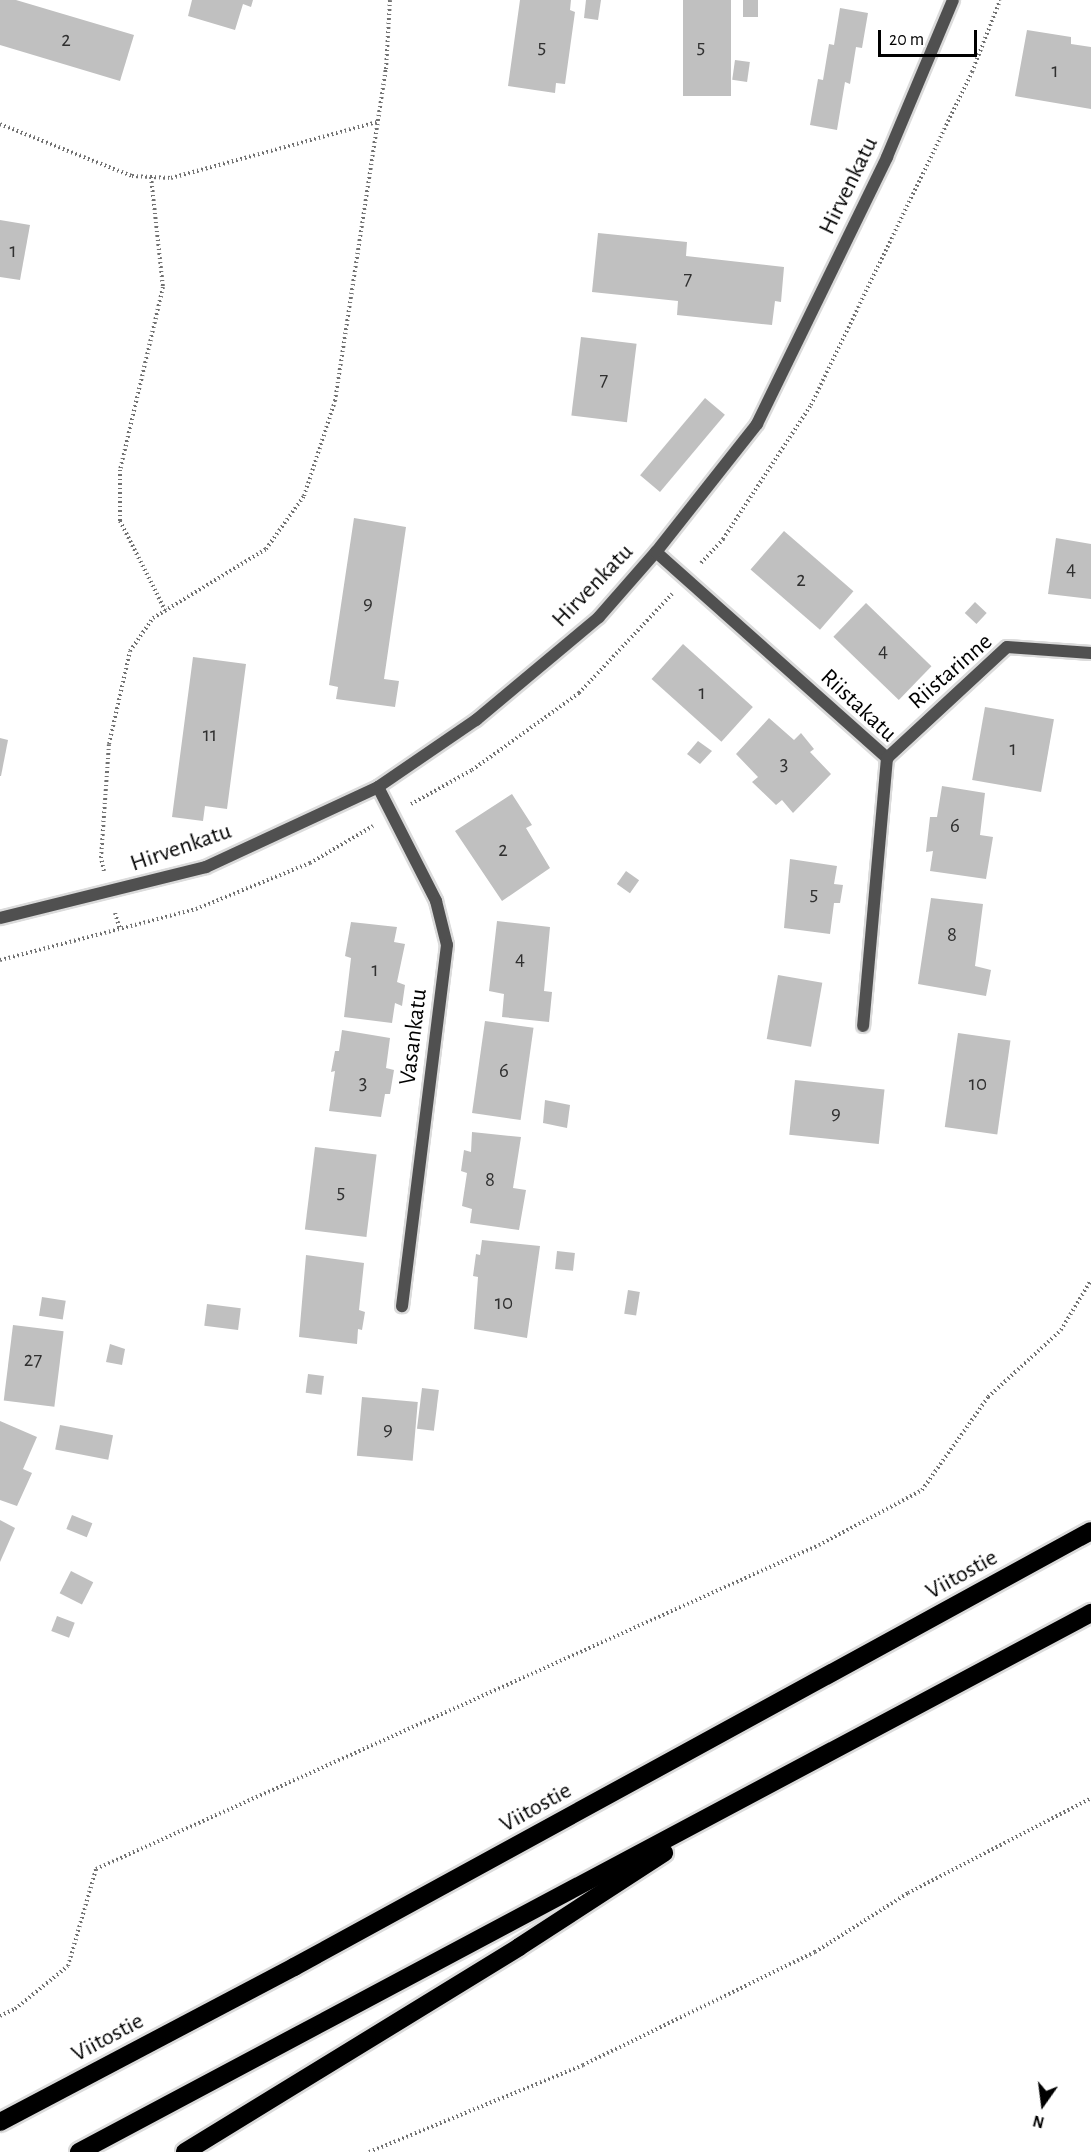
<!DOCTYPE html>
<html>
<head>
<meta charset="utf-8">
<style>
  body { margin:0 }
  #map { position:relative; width:1091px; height:2152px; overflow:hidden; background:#fff; font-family:"Alegreya Sans",sans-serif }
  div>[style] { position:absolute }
  .building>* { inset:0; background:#c0c0c0; transform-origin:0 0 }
  .path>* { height:4px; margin-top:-2px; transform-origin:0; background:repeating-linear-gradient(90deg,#727272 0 1.5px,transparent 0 4.5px) }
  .roads { filter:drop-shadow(2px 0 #dbdbdb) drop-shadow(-2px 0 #dbdbdb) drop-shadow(0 2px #dbdbdb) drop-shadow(0 -2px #dbdbdb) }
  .street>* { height:12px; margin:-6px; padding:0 6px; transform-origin:6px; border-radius:6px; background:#505050 }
  .highway>* { height:18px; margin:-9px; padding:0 9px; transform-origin:9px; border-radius:9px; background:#000 }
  span { translate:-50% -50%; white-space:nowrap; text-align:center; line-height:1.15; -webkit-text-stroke:4.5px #fff; paint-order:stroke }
  .number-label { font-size:21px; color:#303030 }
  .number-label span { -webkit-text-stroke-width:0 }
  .street-label { font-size:24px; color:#000 }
  .north { position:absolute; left:1013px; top:2074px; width:60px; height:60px; -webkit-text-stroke:4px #fff; paint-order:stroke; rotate:194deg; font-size:16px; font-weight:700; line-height:24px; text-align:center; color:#000 }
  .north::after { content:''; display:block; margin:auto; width:21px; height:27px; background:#000; clip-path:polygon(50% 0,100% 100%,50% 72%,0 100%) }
  .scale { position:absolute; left:878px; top:30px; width:99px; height:27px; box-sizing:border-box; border:3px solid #000; border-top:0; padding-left:8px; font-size:18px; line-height:21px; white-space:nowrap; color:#000; -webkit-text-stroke:4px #fff; paint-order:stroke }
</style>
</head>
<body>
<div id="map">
  <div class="building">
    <div style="clip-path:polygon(0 0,16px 0,134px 35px,120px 81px,0 45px)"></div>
    <div style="clip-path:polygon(192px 0,253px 0,251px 7px,243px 4px,235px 30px,188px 16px)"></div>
    <div style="clip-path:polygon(520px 0,571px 0,570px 10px,575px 12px,565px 84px,556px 83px,555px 93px,508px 86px)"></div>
    <div style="clip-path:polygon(586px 0,601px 0,598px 20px,584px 18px)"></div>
    <div style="left:683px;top:0;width:48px;height:96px"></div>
    <div style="left:743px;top:0;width:15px;height:17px"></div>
    <div style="clip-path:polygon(840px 8px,868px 13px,862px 48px,856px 47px,850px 84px,845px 82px,837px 130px,810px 125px,818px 79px,823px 80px,829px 44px,834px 45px)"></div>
    <div style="clip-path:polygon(1027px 30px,1071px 37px,1071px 44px,1091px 47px,1091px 109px,1015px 96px)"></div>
    <div style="left:735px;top:60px;width:15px;height:20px;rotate:8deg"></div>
    <div style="clip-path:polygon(0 220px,30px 225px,20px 280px,0 277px)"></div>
    <div style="clip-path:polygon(598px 233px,687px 242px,686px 256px,784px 267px,781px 302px,775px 301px,772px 325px,677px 315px,678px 301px,592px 292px)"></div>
    <div style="left:581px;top:337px;width:56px;height:79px;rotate:7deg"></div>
    <div style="left:705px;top:398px;width:26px;height:101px;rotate:40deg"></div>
    <div style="clip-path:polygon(354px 518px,406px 527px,384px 679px,399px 681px,395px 707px,336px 699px,338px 687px,329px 685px)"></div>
    <div style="left:784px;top:531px;width:92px;height:51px;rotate:41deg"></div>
    <div style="clip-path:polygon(1056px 538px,1091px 544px,1091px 599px,1048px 594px)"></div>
    <div style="left:975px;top:602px;width:16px;height:15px;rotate:43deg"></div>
    <div style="left:866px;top:603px;width:91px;height:47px;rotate:44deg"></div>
    <div style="left:683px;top:644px;width:94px;height:47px;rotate:42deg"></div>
    <div style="clip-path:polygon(193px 657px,246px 664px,227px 809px,205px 806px,203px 821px,172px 817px)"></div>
    <div style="left:985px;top:707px;width:70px;height:74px;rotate:10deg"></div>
    <div style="clip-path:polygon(769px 718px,794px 740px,801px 733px,814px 749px,810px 752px,831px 774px,793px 813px,782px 800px,776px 805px,752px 782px,758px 777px,736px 754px)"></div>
    <div style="clip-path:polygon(0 738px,8px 740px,1px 776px,0 776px)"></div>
    <div style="clip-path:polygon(698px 741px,712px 751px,700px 764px,687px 754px)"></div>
    <div style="clip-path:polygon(942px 786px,985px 793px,980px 835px,993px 837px,986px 879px,930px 871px,933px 851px,926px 852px,930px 817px,937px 817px)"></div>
    <div style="clip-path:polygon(512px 794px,532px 825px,526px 828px,550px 868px,502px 901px,455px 831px)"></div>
    <div style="clip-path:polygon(790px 859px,837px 866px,834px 884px,843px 885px,840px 903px,834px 903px,830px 934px,784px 928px)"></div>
    <div style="left:626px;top:871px;width:16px;height:16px;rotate:35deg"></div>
    <div style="clip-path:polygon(931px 898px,983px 904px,975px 966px,991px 970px,986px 996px,918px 984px)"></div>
    <div style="clip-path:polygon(497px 921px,550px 927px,544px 991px,552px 992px,549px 1022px,502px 1017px,504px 994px,489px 991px)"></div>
    <div style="clip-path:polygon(351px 922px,397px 927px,394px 942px,405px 944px,397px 982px,405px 985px,402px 1006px,395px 1003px,392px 1023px,344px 1017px,351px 958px,345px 956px)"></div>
    <div style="left:778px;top:975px;width:45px;height:65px;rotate:10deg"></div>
    <div style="left:485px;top:1021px;width:49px;height:93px;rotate:8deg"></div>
    <div style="clip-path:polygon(342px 1030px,390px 1038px,386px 1068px,394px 1070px,390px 1094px,385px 1094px,381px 1117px,329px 1111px,335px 1071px,331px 1072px,335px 1051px,339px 1051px)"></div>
    <div style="left:958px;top:1033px;width:53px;height:95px;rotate:8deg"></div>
    <div style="left:795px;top:1080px;width:90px;height:55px;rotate:6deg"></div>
    <div style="clip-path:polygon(545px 1100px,570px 1105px,567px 1128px,543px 1123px)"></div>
    <div style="clip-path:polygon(472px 1132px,521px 1137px,513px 1188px,526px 1190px,519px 1230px,470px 1223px,472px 1209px,462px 1206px,467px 1173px,461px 1171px,464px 1150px,471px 1152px)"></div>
    <div style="left:315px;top:1147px;width:62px;height:83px;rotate:7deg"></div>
    <div style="clip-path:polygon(482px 1240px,540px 1246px,527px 1338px,474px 1329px,478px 1277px,473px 1276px,476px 1254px,480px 1255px)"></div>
    <div style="left:557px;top:1251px;width:18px;height:18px;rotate:6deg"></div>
    <div style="clip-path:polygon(306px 1255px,364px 1263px,359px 1310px,365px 1312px,362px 1330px,358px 1329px,357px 1344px,299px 1337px)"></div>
    <div style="left:628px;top:1290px;width:12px;height:24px;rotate:9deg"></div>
    <div style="left:42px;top:1297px;width:24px;height:19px;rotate:9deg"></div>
    <div style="left:207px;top:1304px;width:34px;height:22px;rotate:7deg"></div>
    <div style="left:13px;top:1325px;width:51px;height:76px;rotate:7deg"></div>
    <div style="clip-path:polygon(110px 1344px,125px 1349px,122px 1365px,106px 1362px)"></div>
    <div style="left:308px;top:1374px;width:16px;height:19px;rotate:7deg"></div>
    <div style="left:422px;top:1388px;width:17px;height:41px;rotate:7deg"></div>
    <div style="left:362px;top:1397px;width:56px;height:59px;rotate:5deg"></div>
    <div style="clip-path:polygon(0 1421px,37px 1437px,23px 1469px,32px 1473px,17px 1506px,0 1500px)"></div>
    <div style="left:60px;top:1425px;width:54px;height:25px;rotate:11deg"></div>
    <div style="left:72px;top:1515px;width:22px;height:15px;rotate:22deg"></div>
    <div style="clip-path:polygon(0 1520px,15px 1528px,0 1562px)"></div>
    <div style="left:71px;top:1571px;width:25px;height:25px;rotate:27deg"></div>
    <div style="left:57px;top:1616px;width:19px;height:16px;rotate:21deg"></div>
  </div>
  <div class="path">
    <div style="left:0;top:124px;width:142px;rotate:21.5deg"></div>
    <div style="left:132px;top:176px;width:39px;rotate:3deg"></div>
    <div style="left:171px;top:178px;width:213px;rotate:-15.2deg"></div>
    <div style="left:151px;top:177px;width:111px;rotate:83.8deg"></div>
    <div style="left:163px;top:287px;width:188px;rotate:103.2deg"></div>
    <div style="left:120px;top:470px;width:51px;rotate:90deg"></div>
    <div style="left:120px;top:521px;width:100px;rotate:63.2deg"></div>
    <div style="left:701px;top:563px;width:33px;rotate:-47deg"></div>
    <div style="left:723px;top:539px;width:160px;rotate:-56.7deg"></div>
    <div style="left:811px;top:405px;width:370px;rotate:-64.2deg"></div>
    <div style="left:972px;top:72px;width:77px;rotate:-68.7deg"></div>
    <div style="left:411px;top:804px;width:70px;rotate:-29.1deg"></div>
    <div style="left:472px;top:770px;width:132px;rotate:-35.7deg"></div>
    <div style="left:579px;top:693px;width:136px;rotate:-46.8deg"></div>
    <div style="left:104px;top:871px;width:13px;rotate:-103deg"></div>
    <div style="left:101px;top:858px;width:114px;rotate:-86deg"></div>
    <div style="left:109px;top:744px;width:95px;rotate:-77.3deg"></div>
    <div style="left:130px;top:651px;width:40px;rotate:-55.1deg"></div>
    <div style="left:153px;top:618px;width:132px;rotate:-31.4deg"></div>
    <div style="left:266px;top:549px;width:65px;rotate:-54.4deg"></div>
    <div style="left:304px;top:496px;width:100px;rotate:-71.9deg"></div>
    <div style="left:335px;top:401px;width:336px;rotate:-81.3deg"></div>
    <div style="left:386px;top:69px;width:69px;rotate:-86.7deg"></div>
    <div style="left:115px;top:913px;width:17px;rotate:73deg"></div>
    <div style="left:0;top:960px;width:203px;rotate:-14.6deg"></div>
    <div style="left:196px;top:909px;width:123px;rotate:-22deg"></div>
    <div style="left:310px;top:863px;width:73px;rotate:-30.4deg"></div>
    <div style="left:0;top:2016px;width:17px;rotate:-25deg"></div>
    <div style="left:15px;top:2009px;width:68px;rotate:-39.1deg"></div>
    <div style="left:68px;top:1966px;width:101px;rotate:-73.9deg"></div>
    <div style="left:96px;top:1869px;width:792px;rotate:-24.14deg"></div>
    <div style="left:819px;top:1545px;width:117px;rotate:-28.1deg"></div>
    <div style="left:922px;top:1490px;width:114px;rotate:-54.6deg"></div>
    <div style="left:988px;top:1397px;width:99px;rotate:-42.5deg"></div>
    <div style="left:1061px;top:1330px;width:58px;rotate:-59deg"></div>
    <div style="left:369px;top:2152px;width:231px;rotate:-22.1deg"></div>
    <div style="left:583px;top:2065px;width:258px;rotate:-26deg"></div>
    <div style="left:815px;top:1952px;width:110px;rotate:-32.4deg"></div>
    <div style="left:908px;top:1893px;width:206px;rotate:-27.4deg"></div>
  </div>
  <div class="roads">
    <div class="street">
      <div style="left:656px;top:552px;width:310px;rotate:41.7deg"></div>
      <div style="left:887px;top:758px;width:269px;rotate:95.1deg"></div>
      <div style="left:887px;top:758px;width:163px;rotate:-42.8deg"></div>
      <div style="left:1007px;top:647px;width:84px;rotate:4.1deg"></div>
      <div style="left:378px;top:787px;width:128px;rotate:63deg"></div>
      <div style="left:436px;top:901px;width:45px;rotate:76deg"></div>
      <div style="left:447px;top:945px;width:364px;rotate:97.1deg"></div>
      <div style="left:0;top:918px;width:212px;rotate:-13.9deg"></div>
      <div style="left:206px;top:867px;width:190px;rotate:-24.9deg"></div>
      <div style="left:378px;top:787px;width:119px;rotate:-34.4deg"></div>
      <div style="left:476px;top:720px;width:160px;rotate:-39.9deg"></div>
      <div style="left:599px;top:617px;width:86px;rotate:-48.8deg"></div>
      <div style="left:656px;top:552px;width:163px;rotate:-51.7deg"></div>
      <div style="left:757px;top:424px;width:297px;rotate:-64deg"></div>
      <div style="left:887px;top:157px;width:170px;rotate:-67.2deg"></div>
    </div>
    <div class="highway">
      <div style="left:0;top:2122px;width:332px;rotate:-27.8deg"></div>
      <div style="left:294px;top:1967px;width:908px;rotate:-28.68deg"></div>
      <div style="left:79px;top:2152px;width:1147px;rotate:-28.04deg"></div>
      <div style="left:185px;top:2152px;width:392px;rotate:-31.5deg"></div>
      <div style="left:519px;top:1947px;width:173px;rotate:-33deg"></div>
    </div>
  </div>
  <div class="number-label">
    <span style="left:66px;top:40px">2</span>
    <span style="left:542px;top:47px">5</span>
    <span style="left:701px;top:47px">5</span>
    <span style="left:1055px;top:71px">1</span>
    <span style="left:13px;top:251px">1</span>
    <span style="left:688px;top:279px">7</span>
    <span style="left:604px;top:380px">7</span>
    <span style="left:1071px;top:569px">4</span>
    <span style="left:801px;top:580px">2</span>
    <span style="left:368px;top:603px">9</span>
    <span style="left:883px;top:651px">4</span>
    <span style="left:702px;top:693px">1</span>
    <span style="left:210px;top:735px">11</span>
    <span style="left:1013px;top:749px">1</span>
    <span style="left:784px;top:764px">3</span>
    <span style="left:955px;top:826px">6</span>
    <span style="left:503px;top:850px">2</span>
    <span style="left:814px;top:894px">5</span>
    <span style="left:952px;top:935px">8</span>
    <span style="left:520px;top:959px">4</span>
    <span style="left:375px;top:970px">1</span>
    <span style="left:504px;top:1071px">6</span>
    <span style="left:363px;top:1083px">3</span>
    <span style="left:978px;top:1084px">10</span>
    <span style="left:836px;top:1113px">9</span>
    <span style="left:490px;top:1180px">8</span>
    <span style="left:341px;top:1192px">5</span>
    <span style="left:504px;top:1303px">10</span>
    <span style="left:33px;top:1360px">27</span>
    <span style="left:388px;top:1429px">9</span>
  </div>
  <div class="street-label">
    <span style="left:849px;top:186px;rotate:-64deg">Hirvenkatu</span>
    <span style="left:593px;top:586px;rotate:-46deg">Hirvenkatu</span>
    <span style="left:951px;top:672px;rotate:-41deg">Riistarinne</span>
    <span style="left:858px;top:706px;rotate:43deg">Riistakatu</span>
    <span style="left:181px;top:848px;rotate:-19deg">Hirvenkatu</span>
    <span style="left:414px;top:1037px;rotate:-83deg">Vasankatu</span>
    <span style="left:962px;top:1575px;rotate:-29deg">Viitostie</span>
    <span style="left:536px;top:1808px;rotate:-29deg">Viitostie</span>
    <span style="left:108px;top:2038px;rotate:-28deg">Viitostie</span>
  </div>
  <div class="north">N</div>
  <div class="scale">20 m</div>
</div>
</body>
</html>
